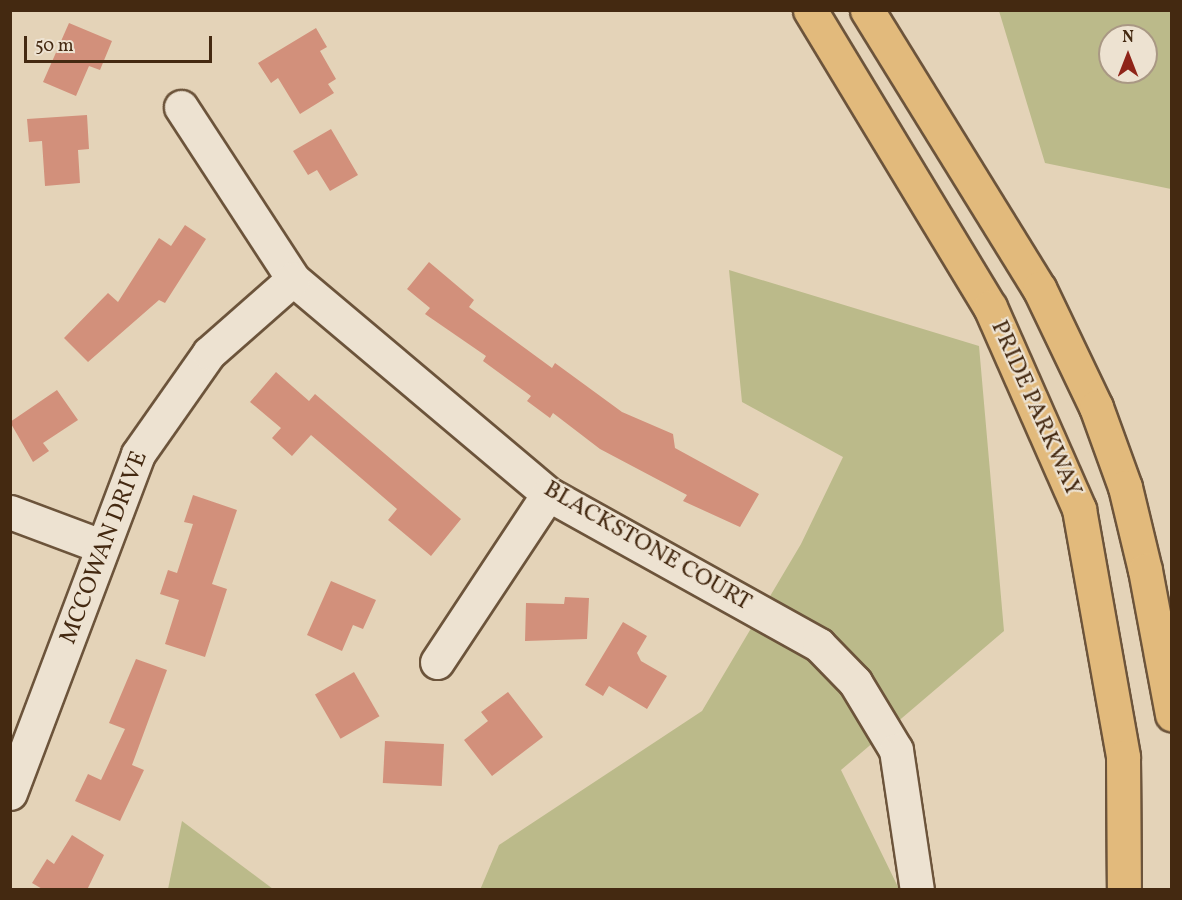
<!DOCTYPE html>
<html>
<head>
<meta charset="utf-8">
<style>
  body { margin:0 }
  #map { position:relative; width:1182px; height:900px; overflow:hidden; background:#e4d3b8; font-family:Vollkorn,serif }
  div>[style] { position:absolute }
  .green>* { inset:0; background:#bbba8a }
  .building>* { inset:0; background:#d2907b; transform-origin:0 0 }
  .roads { filter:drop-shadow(2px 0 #6c543b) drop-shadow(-2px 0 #6c543b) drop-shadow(0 2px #6c543b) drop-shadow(0 -2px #6c543b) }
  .minor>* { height:33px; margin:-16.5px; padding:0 16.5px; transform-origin:16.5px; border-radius:16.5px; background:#ede2d1 }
  .major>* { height:33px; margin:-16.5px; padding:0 16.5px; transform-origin:16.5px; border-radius:16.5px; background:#e2ba7c }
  span { translate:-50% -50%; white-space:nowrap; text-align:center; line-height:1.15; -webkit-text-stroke:4.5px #ede2d1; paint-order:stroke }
  .street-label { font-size:24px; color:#442911 }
  .frame { position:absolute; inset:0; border:12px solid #442911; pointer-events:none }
  .north { position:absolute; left:1098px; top:24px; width:60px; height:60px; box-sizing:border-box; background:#ede2d1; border:2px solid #a99884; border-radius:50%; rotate:0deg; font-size:16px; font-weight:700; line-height:24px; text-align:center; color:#442911 }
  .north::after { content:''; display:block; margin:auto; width:21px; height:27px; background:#8f2418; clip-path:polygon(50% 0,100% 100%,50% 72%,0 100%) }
  .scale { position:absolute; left:24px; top:36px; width:188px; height:27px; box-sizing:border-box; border:3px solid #442911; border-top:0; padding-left:8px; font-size:18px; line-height:21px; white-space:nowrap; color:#442911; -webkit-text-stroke:4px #ede2d1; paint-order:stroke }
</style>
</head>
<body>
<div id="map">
  <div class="green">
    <div style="clip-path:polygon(evenodd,999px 11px,1171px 11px,1171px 189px,1045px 163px,999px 11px,1110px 36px,1146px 36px,1146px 72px,1110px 72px,1110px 36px)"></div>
    <div style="clip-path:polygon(729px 270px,979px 346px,1004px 631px,841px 770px,899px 889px,480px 890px,499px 845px,702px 711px,801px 544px,843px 457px,742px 402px)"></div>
    <div style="clip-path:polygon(182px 821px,273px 889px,168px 889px)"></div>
  </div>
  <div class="building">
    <div style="clip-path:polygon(69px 23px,112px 41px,100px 70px,89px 66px,76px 96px,43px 82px)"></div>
    <div style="clip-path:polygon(316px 28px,327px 47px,320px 51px,336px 79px,328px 84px,334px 93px,300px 114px,278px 78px,271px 83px,258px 63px)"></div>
    <div style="clip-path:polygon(87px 115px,89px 149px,78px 150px,80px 183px,45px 186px,42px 141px,29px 142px,27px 119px)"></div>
    <div style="clip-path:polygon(331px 129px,358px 175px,330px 191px,317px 170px,308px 175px,293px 151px)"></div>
    <div style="clip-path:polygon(185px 225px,206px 239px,165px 303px,159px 300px,88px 362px,64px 338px,108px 293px,118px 302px,159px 238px,171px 246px)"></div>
    <div style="clip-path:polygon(429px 262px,474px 300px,469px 307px,552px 368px,555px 363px,622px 412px,673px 434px,675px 448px,759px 494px,740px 527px,683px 501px,687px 495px,600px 449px,553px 413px,550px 418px,527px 401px,531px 396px,483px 361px,486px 356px,425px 314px,430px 308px,407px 289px)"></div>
    <div style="clip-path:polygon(276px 372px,309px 401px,315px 394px,461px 519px,431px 556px,388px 520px,397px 509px,311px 435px,292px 456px,272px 438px,281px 428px,250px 402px)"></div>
    <div style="clip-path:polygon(57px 390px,78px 420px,43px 443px,49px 451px,33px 462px,10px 422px)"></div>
    <div style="clip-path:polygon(193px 495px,237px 510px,212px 584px,227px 589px,205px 657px,165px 644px,179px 600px,160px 594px,168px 570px,177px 573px,193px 524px,184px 522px)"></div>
    <div style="clip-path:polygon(331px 581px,376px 600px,363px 629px,353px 625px,342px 651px,307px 635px)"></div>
    <div style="clip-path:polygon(565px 597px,589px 598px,587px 639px,525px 641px,526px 603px,564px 604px)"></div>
    <div style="clip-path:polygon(623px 622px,647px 636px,637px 653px,641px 661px,667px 676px,647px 709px,609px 686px,603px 696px,585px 685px)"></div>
    <div style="clip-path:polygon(136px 659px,167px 670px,132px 765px,144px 770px,120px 821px,75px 801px,88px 774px,101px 780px,125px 729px,109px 723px)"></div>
    <div style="left:354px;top:672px;width:51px;height:45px;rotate:60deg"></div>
    <div style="clip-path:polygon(508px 692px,543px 737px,492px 776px,464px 740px,488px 721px,481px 712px)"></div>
    <div style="left:385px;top:741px;width:59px;height:42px;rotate:3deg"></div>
    <div style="clip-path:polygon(72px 835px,104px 855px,87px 890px,44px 890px,32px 883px,47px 859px,54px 864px)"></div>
  </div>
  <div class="roads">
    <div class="minor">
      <div style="left:181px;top:107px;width:205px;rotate:56.9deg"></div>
      <div style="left:293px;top:279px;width:334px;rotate:40.1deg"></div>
      <div style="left:548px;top:494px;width:310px;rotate:29.1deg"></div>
      <div style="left:819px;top:645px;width:52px;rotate:45.8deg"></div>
      <div style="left:855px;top:682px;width:79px;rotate:58.9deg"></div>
      <div style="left:896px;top:750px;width:142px;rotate:81.5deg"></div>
      <div style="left:10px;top:512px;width:97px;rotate:20.5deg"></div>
      <div style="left:437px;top:662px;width:201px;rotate:-56.5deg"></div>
      <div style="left:10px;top:793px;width:362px;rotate:-69.3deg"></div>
      <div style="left:138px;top:454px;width:123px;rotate:-54.9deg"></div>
      <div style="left:209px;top:353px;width:112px;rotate:-41.4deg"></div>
    </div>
    <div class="major">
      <div style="left:810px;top:10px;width:347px;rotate:58.8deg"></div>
      <div style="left:990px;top:307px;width:221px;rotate:66.2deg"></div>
      <div style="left:1079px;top:509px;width:252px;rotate:79.9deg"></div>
      <div style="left:1123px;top:757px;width:133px;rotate:89.6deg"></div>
      <div style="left:867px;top:10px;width:327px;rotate:58.3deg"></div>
      <div style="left:1039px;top:288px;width:132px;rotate:64.4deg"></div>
      <div style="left:1096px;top:407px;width:85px;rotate:70.1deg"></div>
      <div style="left:1125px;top:487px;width:85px;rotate:76.5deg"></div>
      <div style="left:1145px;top:570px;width:147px;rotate:79.4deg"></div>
    </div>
  </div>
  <div class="street-label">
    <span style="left:1035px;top:409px;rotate:66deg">PRIDE PARKWAY</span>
    <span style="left:647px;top:547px;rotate:30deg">BLACKSTONE COURT</span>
    <span style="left:105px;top:548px;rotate:-69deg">MCCOWAN DRIVE</span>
  </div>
  <div class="frame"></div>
  <div class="north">N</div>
  <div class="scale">50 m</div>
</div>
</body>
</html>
